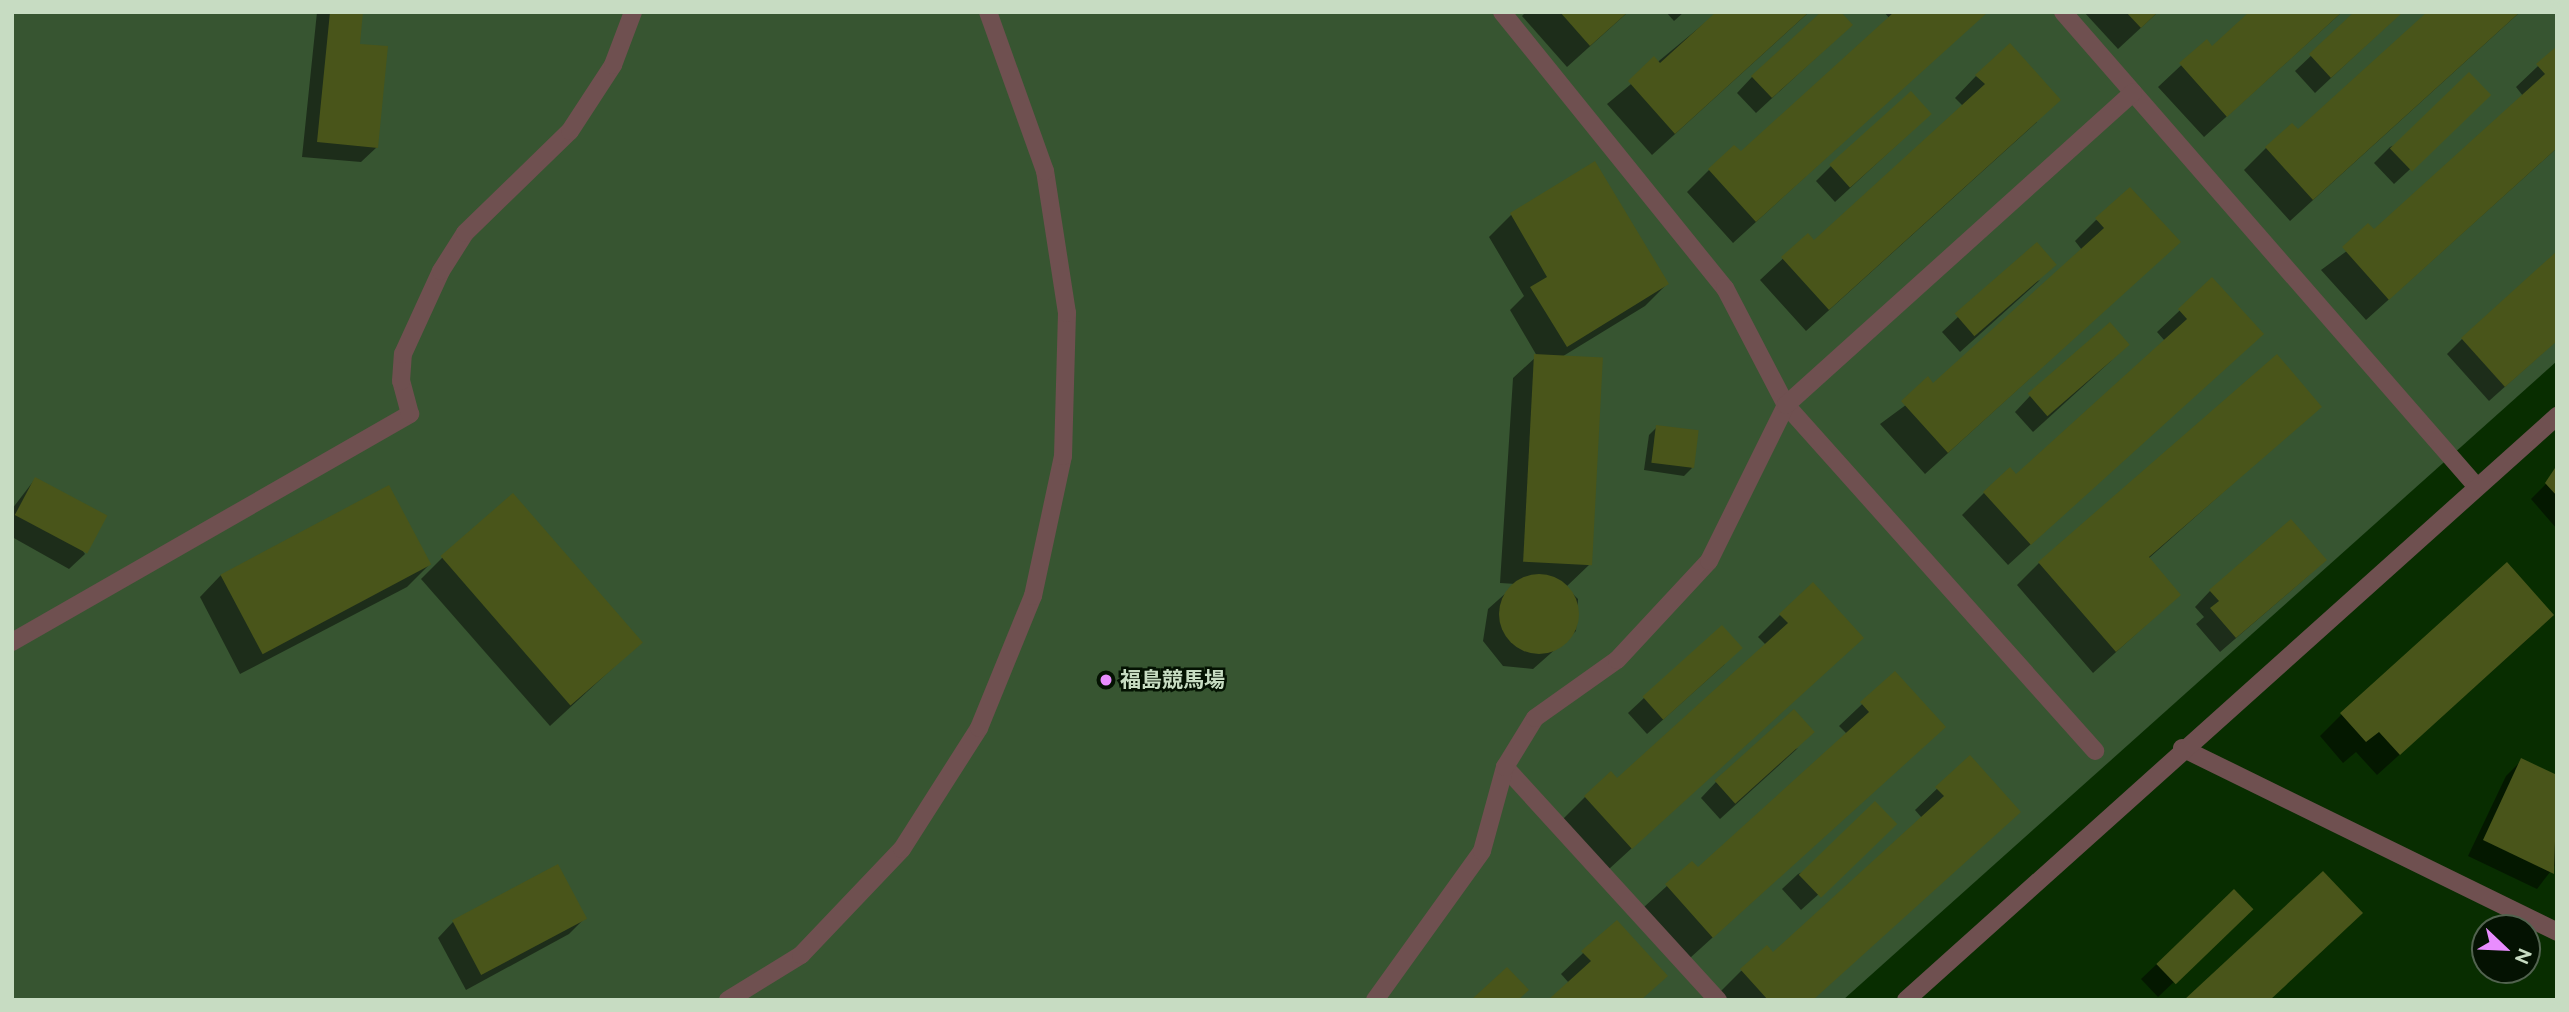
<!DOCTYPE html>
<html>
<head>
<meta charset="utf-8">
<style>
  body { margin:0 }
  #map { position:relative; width:2569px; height:1012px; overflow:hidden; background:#082d00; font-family:Raleway,"Noto Sans JP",sans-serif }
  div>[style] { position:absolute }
  .green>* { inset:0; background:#375531 }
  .shadow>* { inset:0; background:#0007 }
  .building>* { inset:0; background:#49551a; transform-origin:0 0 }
  .round { border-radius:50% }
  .service>* { height:18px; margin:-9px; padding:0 9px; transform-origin:9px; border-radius:9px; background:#6f5050 }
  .tertiary>* { height:18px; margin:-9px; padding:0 9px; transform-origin:9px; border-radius:9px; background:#6f5050 }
  .dots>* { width:19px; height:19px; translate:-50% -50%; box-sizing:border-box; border:4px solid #041202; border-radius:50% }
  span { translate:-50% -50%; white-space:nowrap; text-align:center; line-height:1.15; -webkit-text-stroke:5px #041202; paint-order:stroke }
  .poi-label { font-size:21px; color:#c7dcc2; font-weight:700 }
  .left { translate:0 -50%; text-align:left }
  .frame { position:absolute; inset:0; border:14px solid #c7dcc2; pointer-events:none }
  .north { position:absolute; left:2471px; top:914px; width:70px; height:70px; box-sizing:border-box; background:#041202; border:2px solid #52634f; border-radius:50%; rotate:113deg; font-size:19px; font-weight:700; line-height:28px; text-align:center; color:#c7dcc2 }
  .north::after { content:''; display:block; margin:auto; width:24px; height:32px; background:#e98dfe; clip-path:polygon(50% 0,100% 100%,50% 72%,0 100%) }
</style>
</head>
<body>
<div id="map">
  <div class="green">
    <div style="clip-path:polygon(12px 12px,2557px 12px,2557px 361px,1843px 1000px,12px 1000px)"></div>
  </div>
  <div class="shadow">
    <div style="clip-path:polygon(317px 12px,362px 12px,358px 45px,377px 147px,361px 162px,302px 157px)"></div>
    <div style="clip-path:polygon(1526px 12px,1628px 12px,1567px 67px,1522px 16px)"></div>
    <div style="clip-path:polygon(1666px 12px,1684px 12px,1674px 21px)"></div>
    <div style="clip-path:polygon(1718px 12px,1809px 12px,1652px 155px,1607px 104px)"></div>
    <div style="clip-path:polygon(1884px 12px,1985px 12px,1733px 243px,1687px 192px,1709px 170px,1741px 154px,1890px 19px)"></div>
    <div style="clip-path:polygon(2084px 12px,2158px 12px,2118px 49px)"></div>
    <div style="clip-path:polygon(2252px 12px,2342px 12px,2204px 137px,2158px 87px,2206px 42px,2212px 48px)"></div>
    <div style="clip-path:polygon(2357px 12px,2394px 19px,2315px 93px,2295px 71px)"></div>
    <div style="clip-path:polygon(2429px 12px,2520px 12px,2290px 221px,2244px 170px,2266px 148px,2298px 131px)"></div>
    <div style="clip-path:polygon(1835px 40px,1756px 113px,1737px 93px,1752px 77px)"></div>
    <div style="clip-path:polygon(2557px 48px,2557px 148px,2366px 320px,2321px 270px,2374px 231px,2523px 96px,2516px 87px)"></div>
    <div style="clip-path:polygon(1976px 76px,2037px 122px,1806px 331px,1760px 280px,1808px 235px,1814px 242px,1963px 106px,1955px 98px)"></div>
    <div style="clip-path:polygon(2473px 111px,2394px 184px,2374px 163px,2390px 147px)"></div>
    <div style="clip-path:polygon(1914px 129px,1835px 202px,1816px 181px,1831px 166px)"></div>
    <div style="clip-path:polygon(1595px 164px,1667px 284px,1645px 306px,1560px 358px,1589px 565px,1566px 587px,1578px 599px,1576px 631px,1533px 669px,1503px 666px,1483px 641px,1488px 609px,1516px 584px,1500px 583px,1513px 378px,1537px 356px,1510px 310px,1524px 296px,1489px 237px,1511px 215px)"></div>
    <div style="clip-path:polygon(2096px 220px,2179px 242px,1925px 474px,1880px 424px,1933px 385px,2082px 250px,2075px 241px)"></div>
    <div style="clip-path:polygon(2040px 280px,1960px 352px,1942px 332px,1958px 317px)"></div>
    <div style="clip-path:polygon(2212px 280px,2239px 355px,2008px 565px,1962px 515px,1984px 493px,2015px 477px,2165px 341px,2157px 332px)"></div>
    <div style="clip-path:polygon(2462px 339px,2557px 340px,2489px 401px,2447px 354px)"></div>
    <div style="clip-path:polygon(2112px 360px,2033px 432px,2015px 412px,2030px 396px)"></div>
    <div style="clip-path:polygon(2320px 406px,2148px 559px,2179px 595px,2093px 673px,2017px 585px,2039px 563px)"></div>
    <div style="clip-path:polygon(1657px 427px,1692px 468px,1684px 476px,1644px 470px,1649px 435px)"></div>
    <div style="clip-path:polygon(2557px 473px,2557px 529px,2531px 499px)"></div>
    <div style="clip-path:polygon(35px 479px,85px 554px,69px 569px,12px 537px,12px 509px)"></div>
    <div style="clip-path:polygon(443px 557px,641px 642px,550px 726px,421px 579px)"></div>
    <div style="clip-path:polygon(429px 565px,407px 587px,240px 674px,200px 597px,221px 575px)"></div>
    <div style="clip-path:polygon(2309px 575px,2220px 652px,2196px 624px,2204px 617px,2195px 607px,2210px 591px)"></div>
    <div style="clip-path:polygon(1780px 615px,1862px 638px,1609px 869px,1563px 819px,1585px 797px,1617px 781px,1766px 645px,1758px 637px)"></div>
    <div style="clip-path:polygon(2530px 637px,2377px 775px,2356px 752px,2343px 763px,2320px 736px,2342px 714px)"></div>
    <div style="clip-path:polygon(1725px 664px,1647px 734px,1628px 713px,1644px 698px)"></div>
    <div style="clip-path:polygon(1895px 673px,1921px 748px,1690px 958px,1644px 907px,1692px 863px,1698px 869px,1847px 734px,1839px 726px)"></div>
    <div style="clip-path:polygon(1798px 748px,1720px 819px,1701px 798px,1716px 782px)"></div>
    <div style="clip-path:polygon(1970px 757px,1813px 1000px,1726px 1000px,1720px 992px,1741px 971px,1773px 954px,1922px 818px,1915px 810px)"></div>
    <div style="clip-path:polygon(2522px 760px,2557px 777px,2557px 863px,2537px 889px,2468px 856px,2506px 776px)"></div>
    <div style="clip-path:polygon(1879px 840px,1801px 910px,1782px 889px,1798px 874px)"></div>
    <div style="clip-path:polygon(2234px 891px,2235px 924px,2158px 997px,2141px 979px)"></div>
    <div style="clip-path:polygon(585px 918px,569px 934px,466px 990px,438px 938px,453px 922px)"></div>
    <div style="clip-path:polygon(1616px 922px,1665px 976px,1569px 983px,1561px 974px)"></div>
  </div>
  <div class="building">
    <div style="clip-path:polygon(330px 12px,363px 12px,360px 44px,388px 46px,378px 148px,317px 142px)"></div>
    <div style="clip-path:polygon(1560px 12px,1628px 12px,1590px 46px)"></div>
    <div style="clip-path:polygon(1716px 12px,1809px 12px,1675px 134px,1628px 81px,1654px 56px,1660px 63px)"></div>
    <div style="clip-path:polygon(1821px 12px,1841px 12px,1853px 25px,1772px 98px,1751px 76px)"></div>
    <div style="clip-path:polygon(1894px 12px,1988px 12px,1756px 222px,1708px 169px,1734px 145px,1741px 151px)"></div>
    <div style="clip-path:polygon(2126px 12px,2158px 12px,2141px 28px)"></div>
    <div style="clip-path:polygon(2249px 12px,2342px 12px,2227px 117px,2179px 63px,2207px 39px,2212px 46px)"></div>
    <div style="clip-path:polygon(2354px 12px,2403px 12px,2331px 78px,2309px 54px)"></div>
    <div style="clip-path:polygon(2427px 12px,2520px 12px,2313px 200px,2265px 147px,2292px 123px,2298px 129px)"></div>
    <div style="clip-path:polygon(2010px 43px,2061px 100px,1829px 310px,1781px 257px,1808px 233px,1814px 240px,1985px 84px,1975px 75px)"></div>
    <div style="clip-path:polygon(2557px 46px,2557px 148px,2389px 300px,2342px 247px,2368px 223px,2374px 229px,2545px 74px,2536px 64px)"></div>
    <div style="left:2469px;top:72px;width:32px;height:110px;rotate:46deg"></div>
    <div style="left:1911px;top:91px;width:31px;height:110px;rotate:48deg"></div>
    <div style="clip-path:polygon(1595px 161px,1669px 284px,1567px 347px,1530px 287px,1547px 277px,1510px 213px)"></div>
    <div style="clip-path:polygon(2130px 187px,2181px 242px,1948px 453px,1901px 401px,1928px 376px,1933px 383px,2104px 228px,2095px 218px)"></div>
    <div style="left:2037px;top:242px;width:30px;height:109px;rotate:49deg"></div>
    <div style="clip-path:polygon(2557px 251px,2557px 341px,2505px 387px,2461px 338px)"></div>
    <div style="clip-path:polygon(2212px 277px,2264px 334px,2031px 545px,1983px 492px,2010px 467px,2016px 474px,2187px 319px,2178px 309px)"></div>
    <div style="left:2110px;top:322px;width:30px;height:109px;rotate:49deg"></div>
    <div style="left:1534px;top:354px;width:69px;height:208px;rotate:3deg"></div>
    <div style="clip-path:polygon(2277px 354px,2322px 407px,2149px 557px,2181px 595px,2116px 652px,2038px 562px)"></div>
    <div style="left:1656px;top:425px;width:43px;height:38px;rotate:7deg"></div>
    <div style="clip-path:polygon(2557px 465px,2557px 496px,2545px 483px)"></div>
    <div style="left:35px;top:477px;width:82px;height:43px;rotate:28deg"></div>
    <div style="left:389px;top:485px;width:90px;height:191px;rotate:62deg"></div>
    <div style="left:513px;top:493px;width:198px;height:96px;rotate:49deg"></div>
    <div style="clip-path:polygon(2291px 519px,2327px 560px,2236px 638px,2210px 608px,2219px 601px,2209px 590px)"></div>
    <div style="clip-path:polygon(2507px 562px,2554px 615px,2400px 755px,2379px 732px,2366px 742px,2340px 713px)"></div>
    <div class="round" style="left:1499px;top:574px;width:80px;height:80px"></div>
    <div style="clip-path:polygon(1813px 582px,1864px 638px,1632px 849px,1584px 796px,1611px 771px,1617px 778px,1788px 623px,1779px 614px)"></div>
    <div style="left:1722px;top:625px;width:31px;height:107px;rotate:48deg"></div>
    <div style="clip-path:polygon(1895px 671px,1946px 727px,1713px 938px,1665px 884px,1692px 861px,1698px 867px,1869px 712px,1860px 702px)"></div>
    <div style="left:1794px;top:709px;width:31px;height:107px;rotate:48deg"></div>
    <div style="clip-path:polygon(1970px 755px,2021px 812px,1813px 1000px,1768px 1000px,1740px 969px,1767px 945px,1773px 952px,1944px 796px,1935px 787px)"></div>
    <div style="clip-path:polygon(2521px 758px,2557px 775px,2554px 874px,2483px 840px)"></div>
    <div style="left:1875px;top:801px;width:32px;height:106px;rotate:46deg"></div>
    <div style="left:558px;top:864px;width:62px;height:120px;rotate:62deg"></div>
    <div style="clip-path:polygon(2323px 871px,2363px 913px,2270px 1000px,2184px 1000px)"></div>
    <div style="left:2234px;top:889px;width:28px;height:108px;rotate:46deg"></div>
    <div style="clip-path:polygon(1617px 920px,1668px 976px,1641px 1000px,1548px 1000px,1591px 961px,1581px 951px)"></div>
    <div style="clip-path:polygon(1507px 967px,1529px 990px,1518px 1000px,1471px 1000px)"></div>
  </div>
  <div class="service">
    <div style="left:1502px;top:12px;width:355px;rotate:51.1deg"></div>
    <div style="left:1725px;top:288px;width:132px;rotate:62.5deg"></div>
    <div style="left:1786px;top:405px;width:464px;rotate:48.2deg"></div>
    <div style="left:2063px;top:12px;width:630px;rotate:48.93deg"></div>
    <div style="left:12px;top:642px;width:459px;rotate:-29.8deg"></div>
    <div style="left:410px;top:414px;width:34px;rotate:-105deg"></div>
    <div style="left:401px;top:381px;width:27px;rotate:-86deg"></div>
    <div style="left:403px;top:354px;width:91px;rotate:-65.4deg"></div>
    <div style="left:441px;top:271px;width:45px;rotate:-57.7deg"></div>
    <div style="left:465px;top:233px;width:146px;rotate:-44.2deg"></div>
    <div style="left:570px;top:131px;width:79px;rotate:-56.9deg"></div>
    <div style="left:613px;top:65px;width:57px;rotate:-69.3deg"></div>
    <div style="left:1505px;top:767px;width:316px;rotate:47.6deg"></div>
    <div style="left:728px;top:1000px;width:86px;rotate:-31.7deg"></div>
    <div style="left:801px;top:955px;width:146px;rotate:-46.4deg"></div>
    <div style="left:902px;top:849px;width:143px;rotate:-57.5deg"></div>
    <div style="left:979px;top:728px;width:143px;rotate:-67.8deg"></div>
    <div style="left:1033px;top:596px;width:143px;rotate:-77.9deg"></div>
    <div style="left:1063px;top:456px;width:143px;rotate:-88.4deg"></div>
    <div style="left:1067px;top:313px;width:144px;rotate:-98.8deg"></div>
    <div style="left:1045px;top:171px;width:169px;rotate:-109.7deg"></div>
    <div style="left:1375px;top:1000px;width:183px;rotate:-54.3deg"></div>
    <div style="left:1482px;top:851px;width:87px;rotate:-74.7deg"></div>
    <div style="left:1505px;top:767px;width:57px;rotate:-58.5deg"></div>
    <div style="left:1535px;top:718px;width:100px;rotate:-35.3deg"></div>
    <div style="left:1617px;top:660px;width:135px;rotate:-47.1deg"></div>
    <div style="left:1709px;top:561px;width:174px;rotate:-63.7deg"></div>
    <div style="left:1786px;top:405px;width:467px;rotate:-42deg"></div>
  </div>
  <div class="tertiary">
    <div style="left:2182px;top:748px;width:418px;rotate:26.1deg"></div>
    <div style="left:1906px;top:1000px;width:875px;rotate:-41.89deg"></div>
  </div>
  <div class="dots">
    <div style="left:1106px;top:680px;background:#e98dfe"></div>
  </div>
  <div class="poi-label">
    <span class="left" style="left:1120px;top:680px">福島競馬場</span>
  </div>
  <div class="frame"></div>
  <div class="north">N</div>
</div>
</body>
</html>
